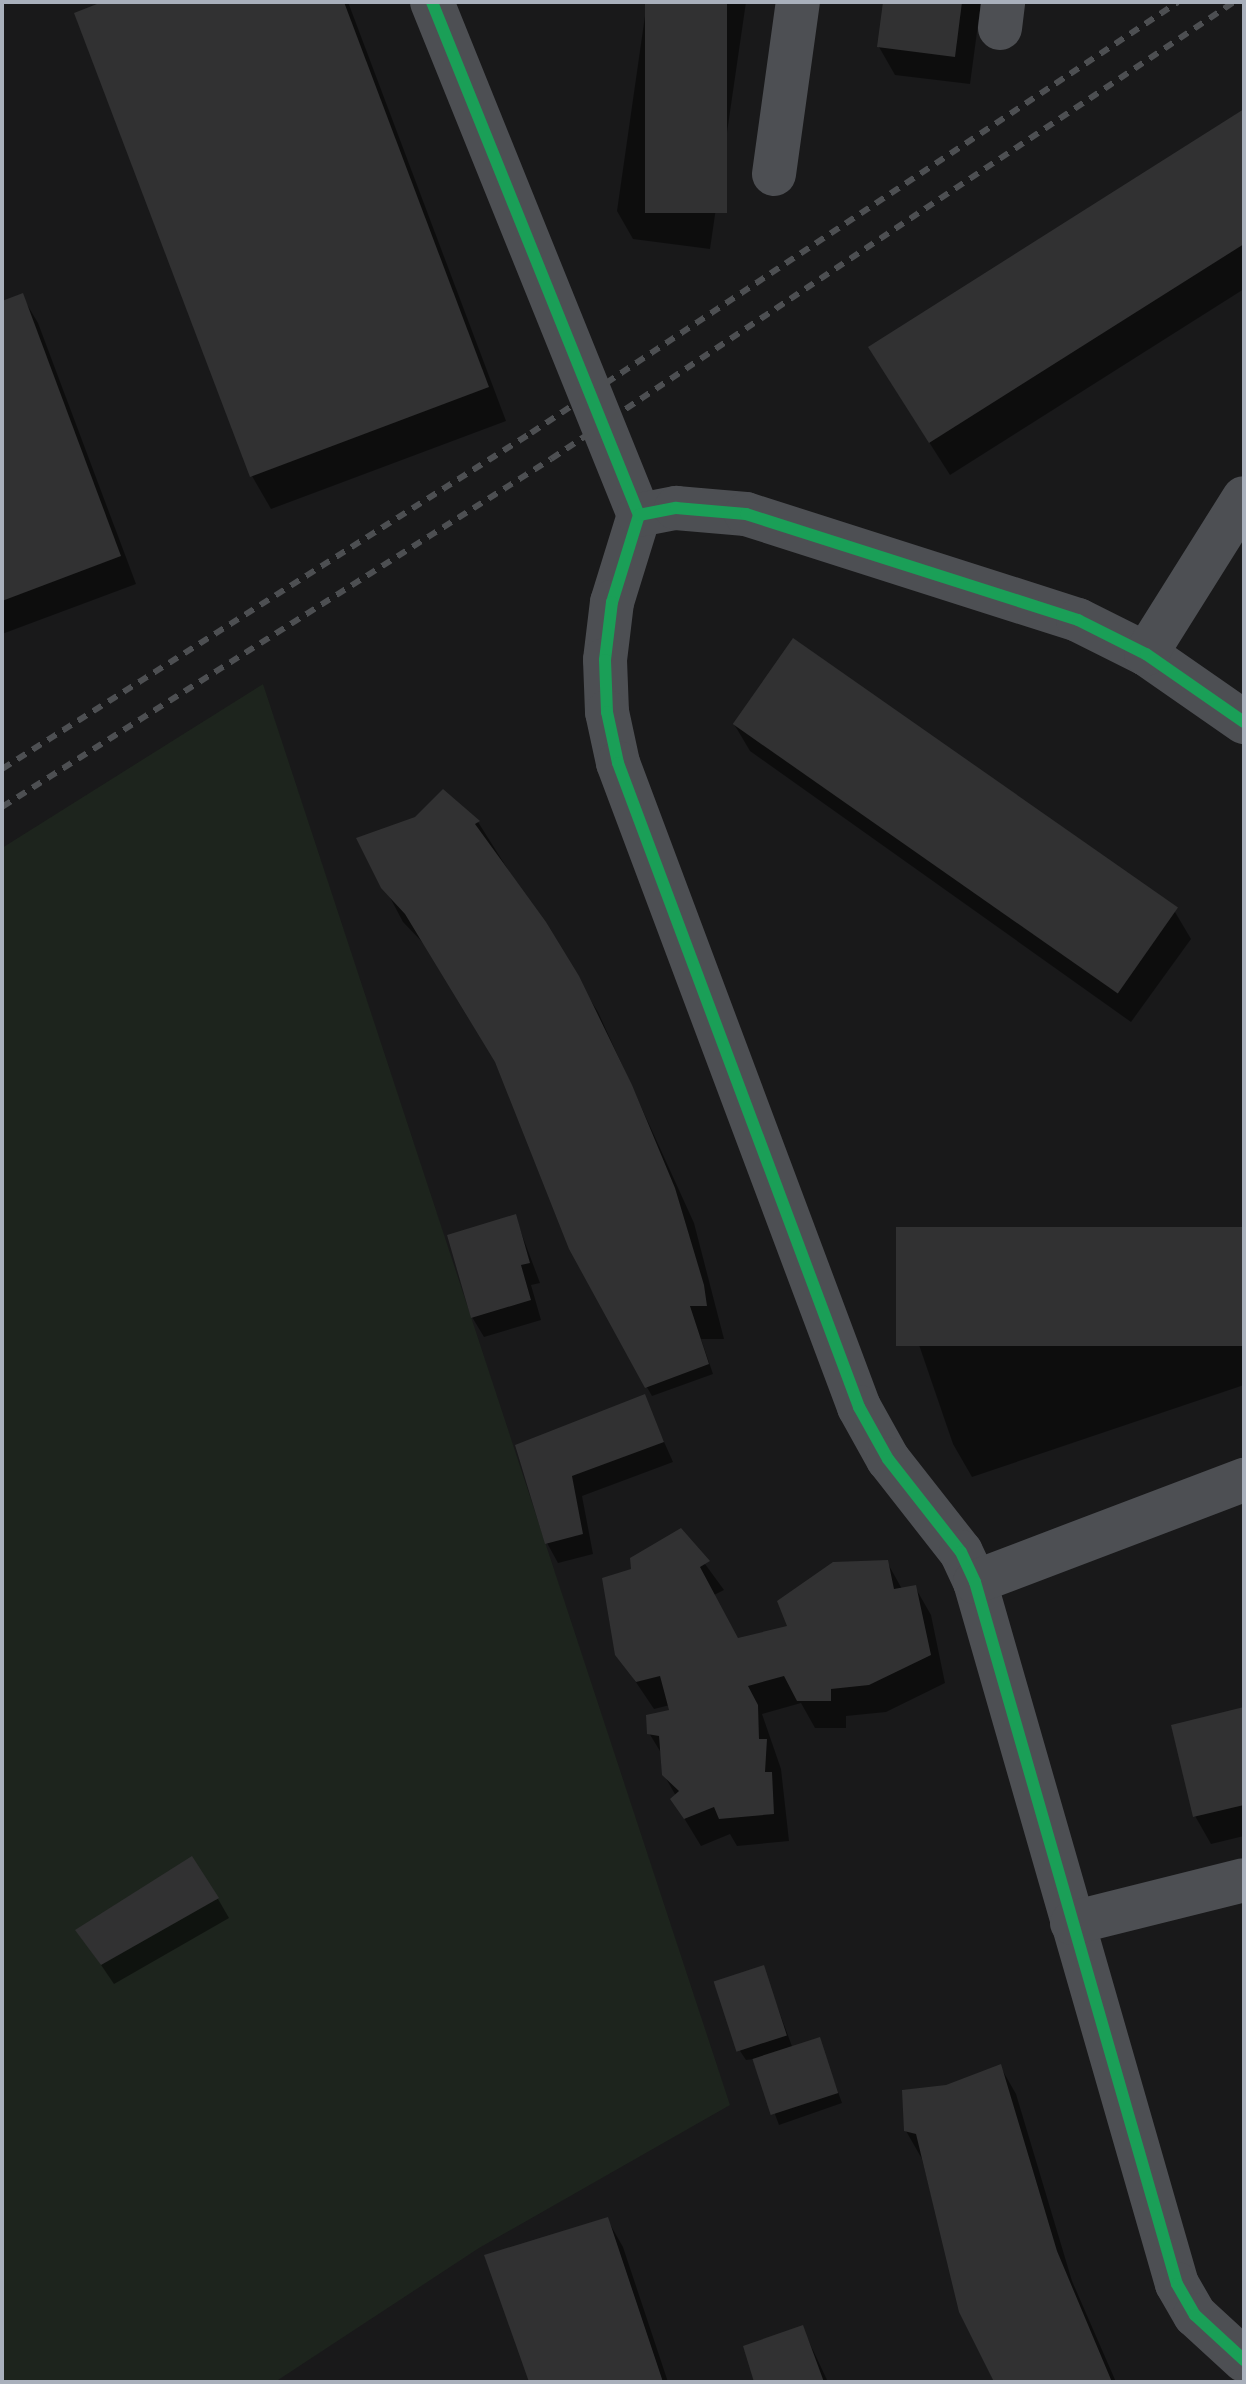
<!DOCTYPE html>
<html>
<head>
<meta charset="utf-8">
<style>
  body { margin:0 }
  #map { position:relative; width:1246px; height:2384px; overflow:hidden; background:#19191a; font-family:"Asap Condensed",sans-serif }
  div>[style] { position:absolute }
  .green>* { inset:0; background:#1d241d }
  .shadow>* { inset:0; background:#0007 }
  .building>* { inset:0; background:#313132; transform-origin:0 0 }
  .minor>* { height:44px; margin:-22px; padding:0 22px; transform-origin:22px; border-radius:22px; background:#4d4f53 }
  .rail>* { height:6px; margin-top:-3px; transform-origin:0; background:repeating-linear-gradient(90deg,#4d4f52 0 10px,transparent 0 18px) }
  .cycleway>* { height:12px; margin:-6px; padding:0 6px; transform-origin:6px; border-radius:6px; background:#1a9f57 }
  span { translate:-50% -50%; white-space:nowrap; text-align:center; line-height:1.15; -webkit-text-stroke:6px #131316; paint-order:stroke }
  .frame { position:absolute; inset:0; border:4px solid #a9b0bc; pointer-events:none }
</style>
</head>
<body>
<div id="map">
  <div class="green">
    <div style="clip-path:polygon(263px 684px,730px 2105px,479px 2248px,275px 2382px,2px 2382px,2px 848px)"></div>
  </div>
  <div class="shadow">
    <div style="clip-path:polygon(108px 2px,348px 2px,506px 421px,271px 509px,252px 476px)"></div>
    <div style="clip-path:polygon(647px 2px,746px 2px,710px 249px,633px 239px,617px 211px)"></div>
    <div style="clip-path:polygon(885px 2px,981px 2px,970px 84px,895px 75px,879px 47px)"></div>
    <div style="clip-path:polygon(1244px 112px,1244px 289px,950px 475px,890px 381px)"></div>
    <div style="clip-path:polygon(22px 296px,38px 323px,136px 584px,2px 634px,2px 303px)"></div>
    <div style="clip-path:polygon(794px 641px,1175px 912px,1191px 939px,1131px 1022px,750px 751px,734px 724px)"></div>
    <div style="clip-path:polygon(478px 822px,598px 1012px,694px 1223px,724px 1339px,701px 1339px,713px 1374px,652px 1396px,618px 1337px,498px 1066px,427px 947px,403px 922px,359px 839px)"></div>
    <div style="clip-path:polygon(515px 1216px,540px 1283px,531px 1285px,541px 1320px,484px 1337px,472px 1317px)"></div>
    <div style="clip-path:polygon(1244px 1229px,1244px 1385px,972px 1477px,953px 1444px,917px 1339px)"></div>
    <div style="clip-path:polygon(644px 1397px,673px 1462px,582px 1496px,593px 1554px,558px 1563px,547px 1543px,517px 1447px)"></div>
    <div style="clip-path:polygon(681px 1531px,724px 1590px,714px 1595px,738px 1640px,790px 1627px,887px 1562px,902px 1589px,915px 1587px,931px 1615px,945px 1683px,886px 1712px,846px 1716px,846px 1728px,815px 1728px,801px 1703px,762px 1714px,781px 1769px,789px 1841px,737px 1846px,730px 1834px,701px 1846px,673px 1800px,676px 1796px,664px 1775px,663px 1756px,649px 1733px,671px 1711px,670px 1705px,654px 1709px,617px 1654px,634px 1570px)"></div>
    <div style="clip-path:polygon(1244px 1709px,1244px 1836px,1211px 1844px,1195px 1816px)"></div>
    <div style="clip-path:polygon(218px 1899px,229px 1918px,114px 1984px,78px 1931px)"></div>
    <div style="clip-path:polygon(763px 1968px,793px 2049px,819px 2040px,842px 2103px,779px 2125px,754px 2059px,746px 2060px,740px 2051px)"></div>
    <div style="clip-path:polygon(1000px 2066px,1016px 2094px,1072px 2281px,1116px 2382px,994px 2382px,961px 2311px,922px 2159px,906px 2131px,946px 2087px)"></div>
    <div style="clip-path:polygon(607px 2219px,623px 2247px,668px 2382px,531px 2382px)"></div>
    <div style="clip-path:polygon(802px 2327px,828px 2382px,756px 2382px)"></div>
  </div>
  <div class="building">
    <div style="clip-path:polygon(102px 2px,344px 2px,489px 387px,250px 477px,74px 13px)"></div>
    <div style="left:645px;top:2px;width:82px;height:211px"></div>
    <div style="clip-path:polygon(883px 2px,962px 2px,955px 57px,877px 47px)"></div>
    <div style="clip-path:polygon(1244px 109px,1244px 244px,929px 443px,868px 347px)"></div>
    <div style="clip-path:polygon(23px 293px,121px 556px,2px 601px,2px 301px)"></div>
    <div style="left:793px;top:638px;width:470px;height:105px;rotate:35deg"></div>
    <div style="clip-path:polygon(443px 789px,480px 821px,475px 824px,546px 922px,579px 976px,632px 1085px,675px 1188px,704px 1285px,707px 1306px,690px 1306px,709px 1364px,645px 1388px,569px 1249px,495px 1062px,405px 914px,381px 888px,356px 838px,415px 817px)"></div>
    <div style="clip-path:polygon(516px 1214px,530px 1263px,521px 1265px,531px 1300px,471px 1318px,447px 1235px)"></div>
    <div style="left:1244px;top:1227px;width:119px;height:348px;rotate:90deg"></div>
    <div style="clip-path:polygon(645px 1394px,664px 1442px,572px 1476px,583px 1534px,545px 1544px,515px 1445px)"></div>
    <div style="clip-path:polygon(681px 1528px,710px 1561px,700px 1567px,738px 1638px,787px 1626px,777px 1601px,833px 1562px,888px 1560px,894px 1589px,916px 1585px,931px 1655px,869px 1685px,831px 1689px,831px 1701px,797px 1701px,784px 1676px,748px 1686px,758px 1705px,759px 1739px,767px 1739px,765px 1772px,772px 1772px,774px 1814px,719px 1819px,714px 1807px,684px 1819px,670px 1799px,679px 1791px,662px 1775px,659px 1736px,647px 1734px,646px 1715px,669px 1710px,660px 1676px,636px 1682px,615px 1655px,602px 1578px,631px 1569px,630px 1558px)"></div>
    <div style="clip-path:polygon(1244px 1707px,1244px 1805px,1193px 1817px,1171px 1725px)"></div>
    <div style="clip-path:polygon(192px 1856px,219px 1898px,101px 1965px,75px 1930px)"></div>
    <div style="left:764px;top:1965px;width:74px;height:53px;rotate:72deg"></div>
    <div style="left:820px;top:2037px;width:59px;height:71px;rotate:72deg"></div>
    <div style="clip-path:polygon(1001px 2064px,1057px 2251px,1112px 2382px,994px 2382px,959px 2312px,916px 2134px,904px 2131px,902px 2090px,946px 2085px)"></div>
    <div style="clip-path:polygon(608px 2217px,663px 2382px,529px 2382px,484px 2255px)"></div>
    <div style="clip-path:polygon(803px 2325px,824px 2382px,754px 2382px,743px 2346px)"></div>
  </div>
  <div class="minor">
    <div style="left:432px;top:2px;width:553px;rotate:68.03deg"></div>
    <div style="left:639px;top:515px;width:91px;rotate:107.2deg"></div>
    <div style="left:612px;top:602px;width:58px;rotate:96.9deg"></div>
    <div style="left:605px;top:660px;width:52px;rotate:87.8deg"></div>
    <div style="left:607px;top:712px;width:52px;rotate:77.8deg"></div>
    <div style="left:618px;top:763px;width:688px;rotate:69.48deg"></div>
    <div style="left:859px;top:1407px;width:60px;rotate:60.9deg"></div>
    <div style="left:888px;top:1459px;width:118px;rotate:51.9deg"></div>
    <div style="left:961px;top:1552px;width:33px;rotate:65deg"></div>
    <div style="left:975px;top:1582px;width:730px;rotate:73.95deg"></div>
    <div style="left:1177px;top:2284px;width:36px;rotate:60deg"></div>
    <div style="left:1195px;top:2315px;width:67px;rotate:42.6deg"></div>
    <div style="left:1000px;top:28px;width:26px;rotate:-83deg"></div>
    <div style="left:774px;top:174px;width:174px;rotate:-82.1deg"></div>
    <div style="left:639px;top:515px;width:38px;rotate:-11deg"></div>
    <div style="left:676px;top:508px;width:70px;rotate:4.9deg"></div>
    <div style="left:746px;top:514px;width:349px;rotate:17.7deg"></div>
    <div style="left:1078px;top:620px;width:76px;rotate:26.6deg"></div>
    <div style="left:1146px;top:654px;width:119px;rotate:34.8deg"></div>
    <div style="left:1146px;top:654px;width:184px;rotate:-57.9deg"></div>
    <div style="left:975px;top:1582px;width:288px;rotate:-20.8deg"></div>
    <div style="left:1072px;top:1923px;width:177px;rotate:-14deg"></div>
  </div>
  <div class="rail">
    <div style="left:2px;top:769px;width:627px;rotate:-32.42deg"></div>
    <div style="left:531px;top:433px;width:777px;rotate:-33.67deg"></div>
    <div style="left:2px;top:807px;width:650px;rotate:-32.37deg"></div>
    <div style="left:551px;top:459px;width:822px;rotate:-33.79deg"></div>
  </div>
  <div class="cycleway">
    <div style="left:432px;top:2px;width:553px;rotate:68.03deg"></div>
    <div style="left:639px;top:515px;width:91px;rotate:107.2deg"></div>
    <div style="left:612px;top:602px;width:58px;rotate:96.9deg"></div>
    <div style="left:605px;top:660px;width:52px;rotate:87.8deg"></div>
    <div style="left:607px;top:712px;width:52px;rotate:77.8deg"></div>
    <div style="left:618px;top:763px;width:688px;rotate:69.48deg"></div>
    <div style="left:859px;top:1407px;width:60px;rotate:60.9deg"></div>
    <div style="left:888px;top:1459px;width:118px;rotate:51.9deg"></div>
    <div style="left:961px;top:1552px;width:33px;rotate:65deg"></div>
    <div style="left:975px;top:1582px;width:730px;rotate:73.95deg"></div>
    <div style="left:1177px;top:2284px;width:36px;rotate:60deg"></div>
    <div style="left:1195px;top:2315px;width:67px;rotate:42.6deg"></div>
    <div style="left:639px;top:515px;width:38px;rotate:-11deg"></div>
    <div style="left:676px;top:508px;width:70px;rotate:4.9deg"></div>
    <div style="left:746px;top:514px;width:349px;rotate:17.7deg"></div>
    <div style="left:1078px;top:620px;width:76px;rotate:26.6deg"></div>
    <div style="left:1146px;top:654px;width:119px;rotate:34.8deg"></div>
  </div>
  <div class="frame"></div>
</div>
</body>
</html>
